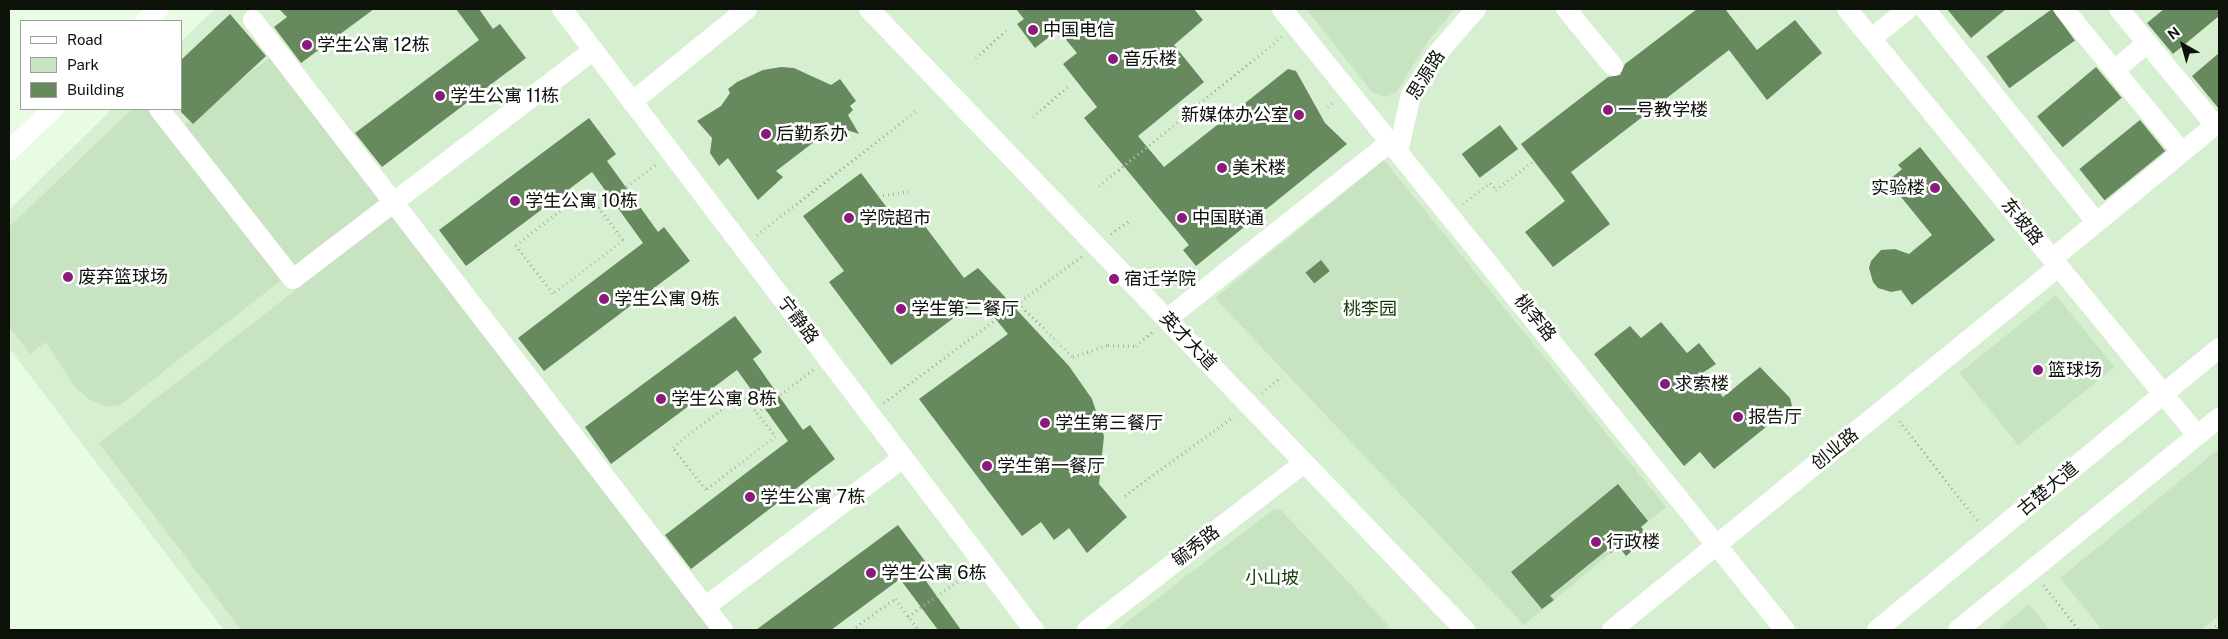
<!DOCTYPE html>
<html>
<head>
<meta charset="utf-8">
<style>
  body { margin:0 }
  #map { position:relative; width:2228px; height:639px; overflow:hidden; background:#e8fce3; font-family:"Public Sans","Noto Sans SC",sans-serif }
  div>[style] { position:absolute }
  .built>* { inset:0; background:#d7efd1 }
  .green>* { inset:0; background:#c8e3c2; transform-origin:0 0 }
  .building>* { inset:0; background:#66895d; transform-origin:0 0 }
  .path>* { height:3px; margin-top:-1.5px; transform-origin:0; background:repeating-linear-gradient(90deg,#a5b4a0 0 1px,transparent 0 5px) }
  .minor>* { height:20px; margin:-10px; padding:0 10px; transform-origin:10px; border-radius:10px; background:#fff }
  .dots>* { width:14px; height:14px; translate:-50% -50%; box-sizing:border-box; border:2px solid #fff; border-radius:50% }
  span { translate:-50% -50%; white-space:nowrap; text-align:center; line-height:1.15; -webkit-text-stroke:5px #fff; paint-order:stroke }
  .poi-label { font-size:18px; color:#0c120a }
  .left { translate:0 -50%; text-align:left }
  .right { translate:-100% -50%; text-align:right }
  .street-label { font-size:18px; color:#0c120a }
  .park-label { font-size:18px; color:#143908 }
  .frame { position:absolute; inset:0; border:10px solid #0c120a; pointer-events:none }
  .legend { position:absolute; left:20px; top:20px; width:162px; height:90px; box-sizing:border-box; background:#fff; border:1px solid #9ea09d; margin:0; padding:6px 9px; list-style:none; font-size:15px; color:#0c120a }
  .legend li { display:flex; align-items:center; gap:10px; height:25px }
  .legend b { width:25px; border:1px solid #9ea09d }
  .north { position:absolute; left:2158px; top:20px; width:50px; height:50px; -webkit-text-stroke:4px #fff; paint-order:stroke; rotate:322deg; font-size:14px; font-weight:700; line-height:20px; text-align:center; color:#0c120a }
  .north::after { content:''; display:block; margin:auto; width:18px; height:22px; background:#0c120a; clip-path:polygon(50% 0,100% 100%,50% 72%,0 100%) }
</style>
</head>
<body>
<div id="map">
  <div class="built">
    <div style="clip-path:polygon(215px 9px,2219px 9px,2219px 630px,224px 630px,9px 348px,9px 210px,112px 109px,181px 109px,181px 41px)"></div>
  </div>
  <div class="green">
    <div style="clip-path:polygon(1306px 9px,1455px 9px,1429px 40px,1396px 93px,1385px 97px,1371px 91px)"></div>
    <div style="left:272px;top:56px;width:183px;height:111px;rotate:52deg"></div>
    <div style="clip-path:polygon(132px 109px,147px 109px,220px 203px,226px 200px,287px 276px,120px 405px,108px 407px,90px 400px,75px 387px,46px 342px,30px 354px,9px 327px,9px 227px)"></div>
    <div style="clip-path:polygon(1384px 160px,1666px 507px,1524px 625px,1215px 298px)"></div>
    <div style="clip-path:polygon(393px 214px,711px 630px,241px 630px,99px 443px)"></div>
    <div style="left:2056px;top:295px;width:93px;height:124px;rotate:51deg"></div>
    <div style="clip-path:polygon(2219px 449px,2219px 616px,2201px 630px,2102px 630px,2060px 578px)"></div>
    <div style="clip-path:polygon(1274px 509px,1281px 510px,1388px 625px,1387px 630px,1116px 630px)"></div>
    <div style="clip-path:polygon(2029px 604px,2050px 630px,1998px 630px)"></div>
  </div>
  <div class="building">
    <div style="clip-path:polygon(279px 9px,374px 9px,301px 63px,274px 27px,287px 17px)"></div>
    <div style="clip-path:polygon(456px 9px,479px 9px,493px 29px,500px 24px,526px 58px,382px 167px,355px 133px,479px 40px)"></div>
    <div style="clip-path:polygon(1016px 9px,1194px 9px,1203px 20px,1174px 45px,1204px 82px,1138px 136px,1164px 167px,1288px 69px,1296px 71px,1325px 123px,1347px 144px,1196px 266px,1183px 250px,1189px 245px,1084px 118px,1097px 107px,1063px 64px,1077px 53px,1058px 30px,1035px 48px,1017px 24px,1024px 19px)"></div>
    <div style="clip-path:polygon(1697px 9px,1725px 9px,1757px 50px,1795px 20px,1822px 53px,1767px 100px,1729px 50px,1571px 172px,1610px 224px,1553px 267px,1525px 232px,1565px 201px,1521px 144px,1608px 77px,1620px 75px,1625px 64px)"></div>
    <div style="clip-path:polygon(1947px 9px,2006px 9px,1971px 38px)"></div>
    <div style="left:2052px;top:9px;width:39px;height:81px;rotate:54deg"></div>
    <div style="clip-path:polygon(2164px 9px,2219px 9px,2219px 16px,2173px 54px,2147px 23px)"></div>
    <div style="clip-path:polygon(230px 14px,266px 56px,193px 124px,181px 112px,181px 60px)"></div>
    <div style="clip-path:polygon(2219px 53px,2219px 109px,2192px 76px)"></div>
    <div style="clip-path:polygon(781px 67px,794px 68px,831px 85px,840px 79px,856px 101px,850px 106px,853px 110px,848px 115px,859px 134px,835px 126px,776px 171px,783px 177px,758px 200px,728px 158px,719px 166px,710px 153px,712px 138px,697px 121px,721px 106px,730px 93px,728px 89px,737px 82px,763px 70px)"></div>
    <div style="left:2096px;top:67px;width:40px;height:77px;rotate:50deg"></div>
    <div style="clip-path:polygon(589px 118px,616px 154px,607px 161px,658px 232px,664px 227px,690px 261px,544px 371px,518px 338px,643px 243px,592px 172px,466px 266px,439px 230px)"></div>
    <div style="left:2140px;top:120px;width:40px;height:78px;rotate:51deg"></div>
    <div style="left:1500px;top:125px;width:30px;height:48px;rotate:53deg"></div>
    <div style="clip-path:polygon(1920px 147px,1995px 240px,1912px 305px,1901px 290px,1891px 292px,1878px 288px,1873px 282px,1869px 268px,1871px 261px,1881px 250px,1895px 249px,1909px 254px,1932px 235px,1888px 181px,1902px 169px,1898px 165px)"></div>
    <div style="clip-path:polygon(861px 173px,902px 228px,918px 217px,964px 278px,978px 268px,1069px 366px,1092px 399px,1104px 436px,1099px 484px,1127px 517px,1087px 553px,1069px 528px,1054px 540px,1041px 522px,1022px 536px,919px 399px,1008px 334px,979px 299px,891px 365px,829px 282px,844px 271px,803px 216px)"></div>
    <div style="left:1321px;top:260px;width:14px;height:20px;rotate:51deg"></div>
    <div style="clip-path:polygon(735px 316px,762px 352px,753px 359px,803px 430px,810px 425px,835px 459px,691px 569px,665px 535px,788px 441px,737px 370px,611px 464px,585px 427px)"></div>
    <div style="clip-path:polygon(1661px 322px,1687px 353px,1699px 343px,1716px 364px,1704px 372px,1723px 397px,1760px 367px,1790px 398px,1792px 406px,1714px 469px,1700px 452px,1684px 466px,1594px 354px,1630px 326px,1641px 338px)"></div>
    <div style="clip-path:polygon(1618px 484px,1648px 521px,1641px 527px,1649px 537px,1626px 556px,1619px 547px,1611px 553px,1608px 549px,1550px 596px,1554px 600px,1542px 609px,1511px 572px)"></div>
    <div style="clip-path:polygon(898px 525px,925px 561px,916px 567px,961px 630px,938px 630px,900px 579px,831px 630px,756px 630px)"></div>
  </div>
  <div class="path">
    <div style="left:1726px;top:10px;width:1px;rotate:-45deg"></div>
    <div style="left:976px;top:58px;width:44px;rotate:-43.2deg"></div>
    <div style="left:1328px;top:107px;width:9px;rotate:-41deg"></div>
    <div style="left:1033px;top:117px;width:47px;rotate:-41.5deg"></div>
    <div style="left:1099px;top:186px;width:237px;rotate:-39.3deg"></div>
    <div style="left:586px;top:191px;width:61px;rotate:52.9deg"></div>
    <div style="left:623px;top:240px;width:88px;rotate:142.9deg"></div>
    <div style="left:553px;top:293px;width:61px;rotate:-127.6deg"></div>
    <div style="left:516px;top:245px;width:88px;rotate:-37.6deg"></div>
    <div style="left:878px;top:196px;width:31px;rotate:-9deg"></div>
    <div style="left:1463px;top:204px;width:34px;rotate:-38deg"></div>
    <div style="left:1490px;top:183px;width:9px;rotate:49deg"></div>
    <div style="left:1496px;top:190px;width:48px;rotate:-37.3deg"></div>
    <div style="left:599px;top:208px;width:74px;rotate:-37.3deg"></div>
    <div style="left:1111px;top:234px;width:24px;rotate:-35deg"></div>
    <div style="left:757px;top:235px;width:201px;rotate:-38.1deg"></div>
    <div style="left:1018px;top:303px;width:77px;rotate:44.5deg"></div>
    <div style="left:1073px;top:357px;width:37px;rotate:-19deg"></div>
    <div style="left:1108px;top:345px;width:28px;rotate:2deg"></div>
    <div style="left:1136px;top:346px;width:23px;rotate:-41deg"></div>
    <div style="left:1262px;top:393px;width:25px;rotate:-40deg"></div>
    <div style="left:884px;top:403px;width:247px;rotate:-36.6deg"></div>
    <div style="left:757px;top:413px;width:29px;rotate:52deg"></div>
    <div style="left:775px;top:436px;width:87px;rotate:142.5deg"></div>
    <div style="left:706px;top:489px;width:53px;rotate:-128.2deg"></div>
    <div style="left:673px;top:447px;width:87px;rotate:-37.5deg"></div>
    <div style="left:742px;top:394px;width:24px;rotate:52deg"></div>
    <div style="left:757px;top:413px;width:71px;rotate:-37.5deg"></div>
    <div style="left:1899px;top:421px;width:129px;rotate:51.6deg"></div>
    <div style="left:1125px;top:496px;width:135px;rotate:-36.3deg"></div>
    <div style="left:2043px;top:585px;width:58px;rotate:51.3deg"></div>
    <div style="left:908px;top:617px;width:75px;rotate:-35.8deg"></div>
    <div style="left:852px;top:630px;width:53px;rotate:-35.8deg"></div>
    <div style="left:895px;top:599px;width:39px;rotate:53deg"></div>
    <div style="left:2212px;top:630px;width:9px;rotate:-41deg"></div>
  </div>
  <div class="minor">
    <div style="left:562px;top:9px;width:780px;rotate:52.76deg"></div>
    <div style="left:869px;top:9px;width:861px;rotate:46.18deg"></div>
    <div style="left:1282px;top:9px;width:799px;rotate:50.99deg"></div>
    <div style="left:1566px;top:9px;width:74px;rotate:50.5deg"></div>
    <div style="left:1847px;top:9px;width:551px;rotate:50.59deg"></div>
    <div style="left:1925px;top:9px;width:273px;rotate:51.2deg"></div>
    <div style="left:2064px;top:9px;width:185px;rotate:50.5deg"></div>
    <div style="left:2119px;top:9px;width:151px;rotate:50.4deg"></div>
    <div style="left:253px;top:20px;width:770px;rotate:52.39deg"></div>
    <div style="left:145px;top:21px;width:18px;rotate:-41deg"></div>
    <div style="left:1872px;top:38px;width:46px;rotate:-38.9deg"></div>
    <div style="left:2115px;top:70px;width:42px;rotate:-40.2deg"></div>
    <div style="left:632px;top:102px;width:148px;rotate:-39deg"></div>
    <div style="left:159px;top:109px;width:216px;rotate:51.8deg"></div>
    <div style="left:293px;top:279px;width:378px;rotate:-37.3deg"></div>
    <div style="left:9px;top:151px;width:61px;rotate:-43.7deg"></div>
    <div style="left:1398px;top:152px;width:58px;rotate:-77.2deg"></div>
    <div style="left:1411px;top:95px;width:49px;rotate:-57.6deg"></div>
    <div style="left:1437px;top:54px;width:60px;rotate:-49.1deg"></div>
    <div style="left:2052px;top:259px;width:216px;rotate:-39.4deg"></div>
    <div style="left:1167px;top:319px;width:285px;rotate:-38.4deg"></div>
    <div style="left:705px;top:607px;width:248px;rotate:-37deg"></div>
    <div style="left:1087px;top:630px;width:274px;rotate:-37.6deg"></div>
    <div style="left:1612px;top:630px;width:575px;rotate:-39.14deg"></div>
    <div style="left:1877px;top:630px;width:443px;rotate:-39.5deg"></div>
    <div style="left:1958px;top:630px;width:336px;rotate:-39.1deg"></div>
  </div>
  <div class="dots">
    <div style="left:1033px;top:30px;background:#8c1a7d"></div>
    <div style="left:307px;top:45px;background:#8c1a7d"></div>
    <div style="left:1113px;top:59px;background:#8c1a7d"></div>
    <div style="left:440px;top:96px;background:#8c1a7d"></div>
    <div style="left:1608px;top:110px;background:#8c1a7d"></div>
    <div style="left:1299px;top:115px;background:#8c1a7d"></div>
    <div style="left:766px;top:134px;background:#8c1a7d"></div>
    <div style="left:1222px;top:168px;background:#8c1a7d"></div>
    <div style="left:1935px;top:188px;background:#8c1a7d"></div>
    <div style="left:515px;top:201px;background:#8c1a7d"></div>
    <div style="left:849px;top:218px;background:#8c1a7d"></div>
    <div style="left:1182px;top:218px;background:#8c1a7d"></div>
    <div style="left:68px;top:277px;background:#8c1a7d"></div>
    <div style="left:1114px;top:279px;background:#8c1a7d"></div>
    <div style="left:604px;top:299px;background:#8c1a7d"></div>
    <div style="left:901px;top:309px;background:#8c1a7d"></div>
    <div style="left:2038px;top:370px;background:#8c1a7d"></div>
    <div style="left:1665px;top:384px;background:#8c1a7d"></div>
    <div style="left:661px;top:399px;background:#8c1a7d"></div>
    <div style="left:1738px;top:417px;background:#8c1a7d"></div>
    <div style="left:1045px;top:423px;background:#8c1a7d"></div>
    <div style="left:987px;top:466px;background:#8c1a7d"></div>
    <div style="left:750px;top:497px;background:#8c1a7d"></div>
    <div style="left:1596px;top:542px;background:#8c1a7d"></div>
    <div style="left:871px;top:573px;background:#8c1a7d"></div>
  </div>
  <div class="poi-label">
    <span class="left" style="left:1043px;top:30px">中国电信</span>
    <span class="left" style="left:317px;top:45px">学生公寓 12栋</span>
    <span class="left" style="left:1123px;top:59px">音乐楼</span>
    <span class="left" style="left:450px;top:96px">学生公寓 11栋</span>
    <span class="left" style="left:1618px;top:110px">一号教学楼</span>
    <span class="right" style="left:1289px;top:115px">新媒体办公室</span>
    <span class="left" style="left:776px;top:134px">后勤系办</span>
    <span class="left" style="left:1232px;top:168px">美术楼</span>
    <span class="right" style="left:1925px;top:188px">实验楼</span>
    <span class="left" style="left:525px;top:201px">学生公寓 10栋</span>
    <span class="left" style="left:859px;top:218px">学院超市</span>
    <span class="left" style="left:1192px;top:218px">中国联通</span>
    <span class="left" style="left:78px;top:277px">废弃篮球场</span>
    <span class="left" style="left:1124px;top:279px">宿迁学院</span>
    <span class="left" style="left:614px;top:299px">学生公寓 9栋</span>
    <span class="left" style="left:911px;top:309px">学生第二餐厅</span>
    <span class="left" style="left:2048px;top:370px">篮球场</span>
    <span class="left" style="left:1675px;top:384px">求索楼</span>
    <span class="left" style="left:671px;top:399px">学生公寓 8栋</span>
    <span class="left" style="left:1748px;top:417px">报告厅</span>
    <span class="left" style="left:1055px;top:423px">学生第三餐厅</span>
    <span class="left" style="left:997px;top:466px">学生第一餐厅</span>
    <span class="left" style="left:760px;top:497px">学生公寓 7栋</span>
    <span class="left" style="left:1606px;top:542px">行政楼</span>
    <span class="left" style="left:881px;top:573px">学生公寓 6栋</span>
  </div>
  <div class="street-label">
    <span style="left:1426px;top:75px;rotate:-58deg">思源路</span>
    <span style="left:2022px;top:222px;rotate:51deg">东坡路</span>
    <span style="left:1535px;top:318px;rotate:51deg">桃李路</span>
    <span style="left:798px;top:320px;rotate:53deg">宁静路</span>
    <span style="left:1188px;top:341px;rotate:46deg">英才大道</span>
    <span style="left:1835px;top:449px;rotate:-39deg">创业路</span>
    <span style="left:2048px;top:489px;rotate:-40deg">古楚大道</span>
    <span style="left:1196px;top:546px;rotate:-38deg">毓秀路</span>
  </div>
  <div class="park-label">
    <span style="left:1370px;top:309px">桃李园</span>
    <span style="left:1272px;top:578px">小山坡</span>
  </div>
  <div class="frame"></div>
  <ul class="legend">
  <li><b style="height:6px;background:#fff"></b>Road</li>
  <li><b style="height:14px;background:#c8e3c2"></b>Park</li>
  <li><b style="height:14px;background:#66895d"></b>Building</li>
  </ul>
  <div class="north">N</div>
</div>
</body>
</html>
